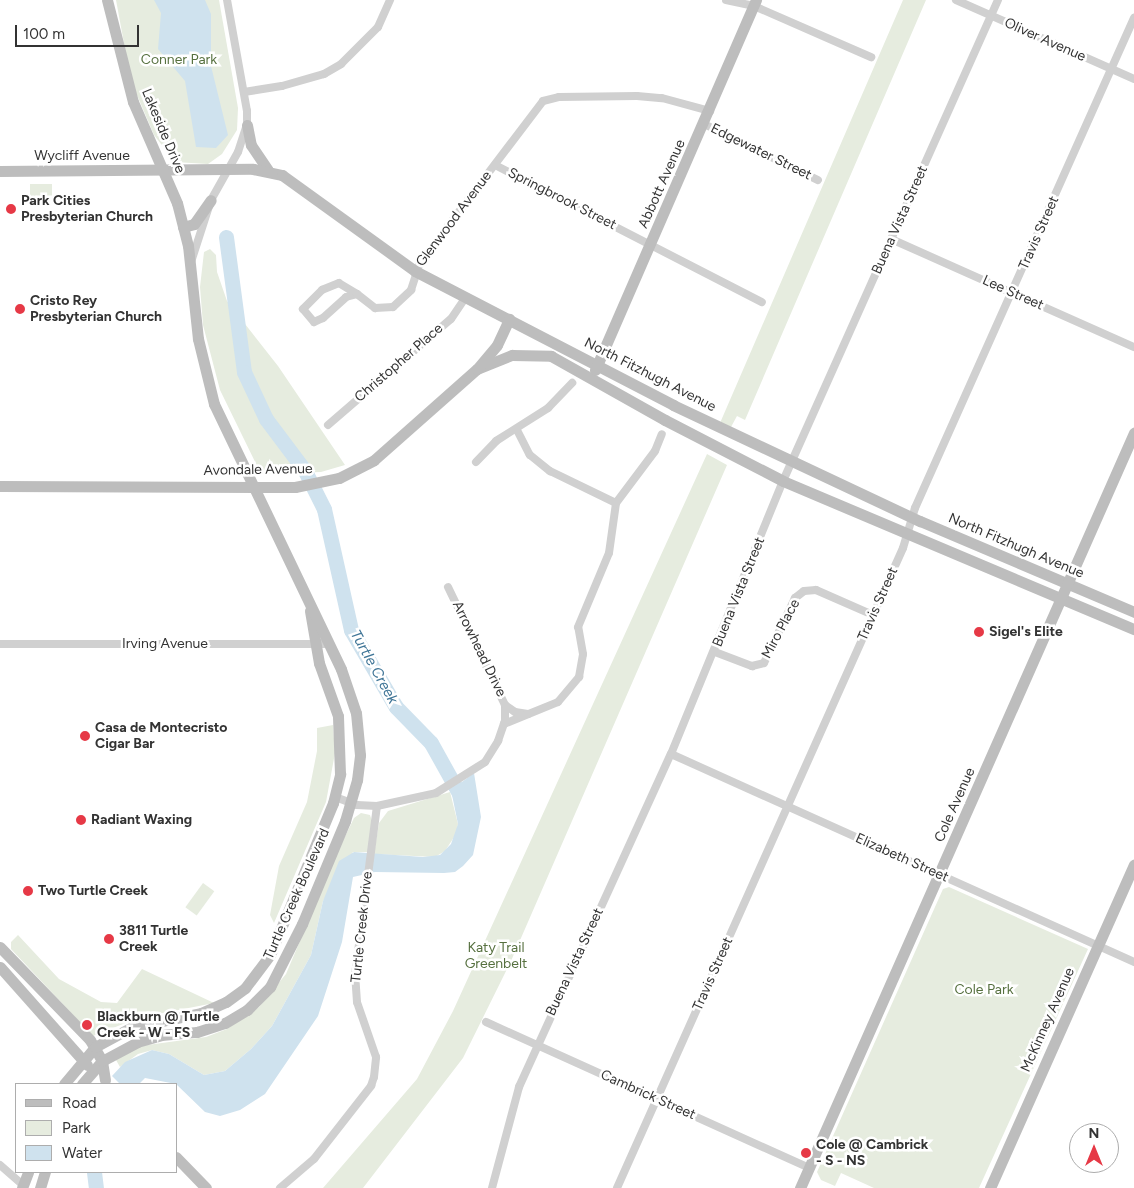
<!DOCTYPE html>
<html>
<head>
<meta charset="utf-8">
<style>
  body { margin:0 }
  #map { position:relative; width:1134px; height:1188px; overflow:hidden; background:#fff; font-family:Figtree,sans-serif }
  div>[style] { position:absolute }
  .green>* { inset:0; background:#e6ecdf; transform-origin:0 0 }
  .water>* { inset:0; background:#cfe2ee }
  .river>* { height:15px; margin:-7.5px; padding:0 7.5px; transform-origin:7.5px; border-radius:7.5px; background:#cfe2ee }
  .street>* { height:8px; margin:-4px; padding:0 4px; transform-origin:4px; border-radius:4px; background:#d0d0d0 }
  .secondary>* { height:11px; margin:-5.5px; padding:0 5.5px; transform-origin:5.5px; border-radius:5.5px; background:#bdbdbd }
  .dots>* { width:14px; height:14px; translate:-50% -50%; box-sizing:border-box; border:2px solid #fff; border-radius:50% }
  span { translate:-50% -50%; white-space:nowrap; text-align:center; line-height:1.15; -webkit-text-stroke:5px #fff; paint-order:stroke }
  .street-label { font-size:14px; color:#333 }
  .park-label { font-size:14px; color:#56703f }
  .poi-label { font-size:14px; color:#333; font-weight:700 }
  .left { translate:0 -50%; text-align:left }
  .water-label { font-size:15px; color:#3f7597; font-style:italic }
  .legend { position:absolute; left:15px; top:1083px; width:162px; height:90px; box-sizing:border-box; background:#fff; border:1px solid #adadad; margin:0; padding:6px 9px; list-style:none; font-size:15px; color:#333 }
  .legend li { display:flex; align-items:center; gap:10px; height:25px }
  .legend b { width:25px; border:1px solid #adadad }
  .north { position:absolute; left:1069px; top:1123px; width:50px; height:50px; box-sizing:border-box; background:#fff; border:1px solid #adadad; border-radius:50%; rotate:0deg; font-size:14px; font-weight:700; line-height:20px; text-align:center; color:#333 }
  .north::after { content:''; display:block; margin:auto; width:18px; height:22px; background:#e63946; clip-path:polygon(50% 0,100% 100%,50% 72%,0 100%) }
  .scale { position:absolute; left:15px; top:25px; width:124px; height:22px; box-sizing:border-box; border:2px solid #333; border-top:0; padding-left:6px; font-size:15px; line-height:18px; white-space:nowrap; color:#333; -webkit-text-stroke:4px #fff; paint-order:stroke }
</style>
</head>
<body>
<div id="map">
  <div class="green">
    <div style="clip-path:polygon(116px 0,219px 0,238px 108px,237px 130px,222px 154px,208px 164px,175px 162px,154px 135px,131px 81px)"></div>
    <div style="clip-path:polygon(903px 0,926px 0,745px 420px,737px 416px,731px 427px,720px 423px)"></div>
    <div style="left:30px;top:184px;width:22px;height:12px"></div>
    <div style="clip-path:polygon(210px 249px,216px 255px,217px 272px,227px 301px,278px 366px,345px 465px,321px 472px,261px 474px,220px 390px,203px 325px,200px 287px,204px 252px)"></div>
    <div style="clip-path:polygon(707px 454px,727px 465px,511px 961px,463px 1058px,363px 1188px,323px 1188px,417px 1079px,453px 1011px)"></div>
    <div style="clip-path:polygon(333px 725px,335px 753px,326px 802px,274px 923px,270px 915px,279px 866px,307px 802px,317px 751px,317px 728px)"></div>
    <div style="clip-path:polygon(450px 792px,458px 824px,456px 834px,445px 851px,435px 857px,374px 854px,379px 823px,388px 811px)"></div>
    <div style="clip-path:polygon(361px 813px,370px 815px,372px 821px,368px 852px,353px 852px,323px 901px,311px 955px,272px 1026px,251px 1049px,225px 1071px,204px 1075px,169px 1054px,152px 1050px,138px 1054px,120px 1067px,116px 1060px,140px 1046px,206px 1037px,227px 1029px,259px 1007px,286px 974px,338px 851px,354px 818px)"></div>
    <div style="left:203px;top:883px;width:14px;height:30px;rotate:36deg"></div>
    <div style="clip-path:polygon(949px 887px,1088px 949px,979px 1188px,874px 1188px,841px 1173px,835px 1186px,821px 1180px,817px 1172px,943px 889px)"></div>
    <div style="clip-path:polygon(18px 935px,59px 979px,101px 1002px,117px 1003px,142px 969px,214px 1003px,138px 1018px,93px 1036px,11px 949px,11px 942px)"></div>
  </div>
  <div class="water">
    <div style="clip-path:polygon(154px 0,205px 0,211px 14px,211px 66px,228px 135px,216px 148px,196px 147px,185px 81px,158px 49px,161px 13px)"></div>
    <div style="clip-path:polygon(474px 773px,481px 817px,473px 855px,463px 866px,455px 872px,444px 873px,375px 872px,353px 877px,342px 942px,318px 1016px,265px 1094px,240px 1110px,220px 1116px,205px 1112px,176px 1084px,145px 1078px,139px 1084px,120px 1084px,112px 1076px,125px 1062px,152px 1050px,169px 1054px,204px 1075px,225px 1071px,251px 1049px,272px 1026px,311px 955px,323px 901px,339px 861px,354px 852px,423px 857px,440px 855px,451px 844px,458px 824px,451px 790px)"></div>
  </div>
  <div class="river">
    <div style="left:226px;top:237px;width:136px;rotate:82.4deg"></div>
    <div style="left:244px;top:372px;width:52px;rotate:64.9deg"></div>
    <div style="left:266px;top:419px;width:65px;rotate:53.1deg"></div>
    <div style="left:305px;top:471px;width:42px;rotate:63.4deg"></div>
    <div style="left:324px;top:509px;width:124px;rotate:77.4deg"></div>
    <div style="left:351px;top:630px;width:89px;rotate:59.7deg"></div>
    <div style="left:396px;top:707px;width:50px;rotate:45.8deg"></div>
    <div style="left:431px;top:743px;width:62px;rotate:60.9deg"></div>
    <div style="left:94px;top:1172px;width:16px;rotate:83deg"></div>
  </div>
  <div class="street">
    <div style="left:726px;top:0;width:29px;rotate:12deg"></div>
    <div style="left:754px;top:6px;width:128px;rotate:23.6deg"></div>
    <div style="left:956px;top:0;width:195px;rotate:23.9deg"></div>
    <div style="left:244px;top:92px;width:38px;rotate:-9deg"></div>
    <div style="left:282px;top:86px;width:44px;rotate:-15.9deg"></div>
    <div style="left:324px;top:74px;width:20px;rotate:-30deg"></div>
    <div style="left:341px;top:64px;width:52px;rotate:-45deg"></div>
    <div style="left:378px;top:27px;width:30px;rotate:-66deg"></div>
    <div style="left:704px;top:124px;width:127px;rotate:26.2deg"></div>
    <div style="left:495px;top:165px;width:300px;rotate:27.2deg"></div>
    <div style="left:891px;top:239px;width:266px;rotate:24deg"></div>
    <div style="left:191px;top:262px;width:65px;rotate:-72.1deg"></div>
    <div style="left:211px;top:200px;width:55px;rotate:-60.6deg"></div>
    <div style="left:238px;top:152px;width:28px;rotate:-72deg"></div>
    <div style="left:247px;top:125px;width:14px;rotate:-90deg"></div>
    <div style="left:247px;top:111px;width:113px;rotate:-100.2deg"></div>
    <div style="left:357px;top:294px;width:21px;rotate:-149deg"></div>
    <div style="left:339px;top:283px;width:18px;rotate:158deg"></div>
    <div style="left:322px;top:290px;width:27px;rotate:135deg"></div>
    <div style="left:303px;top:309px;width:17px;rotate:50deg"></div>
    <div style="left:314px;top:322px;width:10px;rotate:-24deg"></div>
    <div style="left:323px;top:318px;width:31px;rotate:-42deg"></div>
    <div style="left:346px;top:297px;width:11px;rotate:-15deg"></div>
    <div style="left:357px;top:294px;width:23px;rotate:38deg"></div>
    <div style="left:375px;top:308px;width:18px;rotate:-3deg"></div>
    <div style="left:393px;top:307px;width:25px;rotate:-43deg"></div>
    <div style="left:411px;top:290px;width:28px;rotate:-72deg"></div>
    <div style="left:420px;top:263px;width:203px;rotate:-52.8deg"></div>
    <div style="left:543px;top:101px;width:16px;rotate:-14deg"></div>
    <div style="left:559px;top:97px;width:78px;rotate:-0.7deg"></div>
    <div style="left:637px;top:96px;width:25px;rotate:5deg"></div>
    <div style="left:662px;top:98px;width:50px;rotate:15.2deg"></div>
    <div style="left:328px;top:425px;width:162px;rotate:-40.8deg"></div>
    <div style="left:451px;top:319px;width:27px;rotate:-56deg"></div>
    <div style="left:517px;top:430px;width:28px;rotate:63deg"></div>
    <div style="left:530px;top:455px;width:26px;rotate:39deg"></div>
    <div style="left:550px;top:471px;width:73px;rotate:25.9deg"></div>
    <div style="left:476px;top:462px;width:29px;rotate:-46deg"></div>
    <div style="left:496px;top:441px;width:62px;rotate:-32.4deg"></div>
    <div style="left:548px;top:408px;width:35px;rotate:-46deg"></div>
    <div style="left:0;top:644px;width:330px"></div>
    <div style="left:715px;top:652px;width:40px;rotate:21deg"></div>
    <div style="left:752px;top:666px;width:12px;rotate:-14deg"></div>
    <div style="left:764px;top:663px;width:72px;rotate:-64.5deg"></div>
    <div style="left:795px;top:598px;width:11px;rotate:-38deg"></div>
    <div style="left:804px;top:591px;width:12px;rotate:-5deg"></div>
    <div style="left:816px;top:590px;width:62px;rotate:23.7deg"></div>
    <div style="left:505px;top:705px;width:12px;rotate:35deg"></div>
    <div style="left:515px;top:712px;width:13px;rotate:9deg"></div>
    <div style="left:504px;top:724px;width:58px;rotate:-22.2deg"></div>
    <div style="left:558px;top:702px;width:33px;rotate:-50deg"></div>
    <div style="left:579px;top:677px;width:23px;rotate:-80deg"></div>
    <div style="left:583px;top:654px;width:27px;rotate:-100deg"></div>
    <div style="left:578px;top:627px;width:80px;rotate:-67.3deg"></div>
    <div style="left:609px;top:553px;width:50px;rotate:-82deg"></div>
    <div style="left:616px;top:503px;width:65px;rotate:-53.1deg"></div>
    <div style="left:655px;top:451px;width:18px;rotate:-68deg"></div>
    <div style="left:671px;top:754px;width:508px;rotate:24.19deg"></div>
    <div style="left:335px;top:797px;width:23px;rotate:20deg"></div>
    <div style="left:357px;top:805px;width:20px;rotate:3deg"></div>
    <div style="left:377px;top:806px;width:60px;rotate:-12.4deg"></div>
    <div style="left:436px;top:793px;width:58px;rotate:-32.3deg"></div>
    <div style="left:485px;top:762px;width:25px;rotate:-58deg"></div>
    <div style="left:498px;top:741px;width:21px;rotate:-71deg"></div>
    <div style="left:505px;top:721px;width:16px;rotate:-90deg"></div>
    <div style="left:505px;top:705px;width:131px;rotate:-115.8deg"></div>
    <div style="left:486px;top:1022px;width:354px;rotate:24.3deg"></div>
    <div style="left:0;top:1165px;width:30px;rotate:41deg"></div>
    <div style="left:280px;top:1188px;width:45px;rotate:-40.5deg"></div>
    <div style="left:314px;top:1159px;width:93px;rotate:-52deg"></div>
    <div style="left:371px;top:1086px;width:9px;rotate:-72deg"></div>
    <div style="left:374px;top:1077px;width:20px;rotate:-84deg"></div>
    <div style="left:376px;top:1057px;width:58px;rotate:-109.1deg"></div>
    <div style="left:357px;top:1002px;width:27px;rotate:-94deg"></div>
    <div style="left:355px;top:975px;width:170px;rotate:-82.6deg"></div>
    <div style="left:492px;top:1188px;width:105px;rotate:-75deg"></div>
    <div style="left:519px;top:1087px;width:366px;rotate:-65.5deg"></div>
    <div style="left:671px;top:754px;width:295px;rotate:-67.7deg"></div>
    <div style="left:783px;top:481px;width:527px;rotate:-65.92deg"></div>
    <div style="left:617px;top:1188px;width:701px;rotate:-65.92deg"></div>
    <div style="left:903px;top:548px;width:42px;rotate:-73.3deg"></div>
    <div style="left:915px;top:508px;width:537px;rotate:-65.92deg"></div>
  </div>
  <div class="secondary">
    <div style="left:247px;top:125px;width:20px;rotate:79deg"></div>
    <div style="left:251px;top:145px;width:30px;rotate:56deg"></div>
    <div style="left:0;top:171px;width:253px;rotate:-0.5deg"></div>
    <div style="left:253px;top:169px;width:30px;rotate:12deg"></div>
    <div style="left:282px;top:175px;width:164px;rotate:35.8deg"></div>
    <div style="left:415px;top:271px;width:291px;rotate:27.4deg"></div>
    <div style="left:673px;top:405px;width:273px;rotate:25.2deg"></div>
    <div style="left:920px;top:521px;width:233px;rotate:23deg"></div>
    <div style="left:183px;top:227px;width:11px;rotate:-15deg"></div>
    <div style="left:194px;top:224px;width:29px;rotate:-55deg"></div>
    <div style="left:477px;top:369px;width:38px;rotate:-22deg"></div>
    <div style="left:512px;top:355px;width:39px;rotate:1deg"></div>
    <div style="left:551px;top:356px;width:131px;rotate:29.3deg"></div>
    <div style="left:665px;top:420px;width:133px;rotate:27.3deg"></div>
    <div style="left:783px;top:481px;width:381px;rotate:22.9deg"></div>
    <div style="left:595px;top:370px;width:404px;rotate:-66.5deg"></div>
    <div style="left:0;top:486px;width:295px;rotate:0.2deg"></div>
    <div style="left:295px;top:487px;width:45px;rotate:-11.6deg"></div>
    <div style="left:339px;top:478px;width:39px;rotate:-27deg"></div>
    <div style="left:374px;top:460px;width:137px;rotate:-41.5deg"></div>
    <div style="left:477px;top:369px;width:31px;rotate:-50deg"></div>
    <div style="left:497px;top:345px;width:29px;rotate:-65deg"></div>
    <div style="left:0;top:947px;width:129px;rotate:45.9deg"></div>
    <div style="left:90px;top:1040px;width:24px;rotate:60deg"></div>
    <div style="left:102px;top:1061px;width:19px;rotate:81deg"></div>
    <div style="left:0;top:967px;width:131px;rotate:48.4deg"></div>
    <div style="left:64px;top:1084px;width:48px;rotate:-50deg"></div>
    <div style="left:95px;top:1047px;width:42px;rotate:-28.4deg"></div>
    <div style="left:132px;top:1027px;width:70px;rotate:-11.5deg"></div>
    <div style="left:201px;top:1013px;width:27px;rotate:-24deg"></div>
    <div style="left:226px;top:1002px;width:24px;rotate:-36deg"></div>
    <div style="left:245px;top:988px;width:41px;rotate:-52.9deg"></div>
    <div style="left:270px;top:955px;width:165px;rotate:-67.5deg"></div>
    <div style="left:333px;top:803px;width:30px;rotate:-76deg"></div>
    <div style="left:340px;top:774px;width:58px;rotate:-92deg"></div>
    <div style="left:338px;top:716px;width:56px;rotate:-109.7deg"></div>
    <div style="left:319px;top:663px;width:53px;rotate:-99.8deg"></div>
    <div style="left:82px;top:1084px;width:30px;rotate:-49deg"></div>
    <div style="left:102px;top:1061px;width:40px;rotate:-28deg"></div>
    <div style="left:137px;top:1042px;width:25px;rotate:-16deg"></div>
    <div style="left:161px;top:1035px;width:36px;rotate:-5deg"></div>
    <div style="left:197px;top:1032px;width:29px;rotate:-18deg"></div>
    <div style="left:225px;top:1023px;width:26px;rotate:-31deg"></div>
    <div style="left:247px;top:1010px;width:33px;rotate:-45deg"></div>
    <div style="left:270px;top:987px;width:71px;rotate:-63.1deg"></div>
    <div style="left:302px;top:924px;width:112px;rotate:-67.3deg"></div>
    <div style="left:345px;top:821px;width:43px;rotate:-73.7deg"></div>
    <div style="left:357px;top:780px;width:25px;rotate:-83deg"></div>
    <div style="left:360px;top:755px;width:42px;rotate:-95.4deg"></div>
    <div style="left:356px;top:713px;width:46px;rotate:-108.8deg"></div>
    <div style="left:341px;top:669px;width:294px;rotate:-115.6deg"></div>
    <div style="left:214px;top:404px;width:67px;rotate:-103.8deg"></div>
    <div style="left:198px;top:339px;width:94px;rotate:-96.1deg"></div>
    <div style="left:188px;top:246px;width:44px;rotate:-104.3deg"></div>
    <div style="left:177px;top:203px;width:110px;rotate:-113.5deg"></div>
    <div style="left:133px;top:102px;width:105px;rotate:-104.3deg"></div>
    <div style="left:176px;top:1157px;width:43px;rotate:45.9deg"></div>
    <div style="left:22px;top:1188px;width:17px;rotate:-69deg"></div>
    <div style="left:40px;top:1188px;width:17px;rotate:-73deg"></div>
    <div style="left:800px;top:1188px;width:826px;rotate:-66.14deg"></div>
    <div style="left:990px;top:1188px;width:354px;rotate:-66deg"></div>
  </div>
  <div class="dots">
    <div style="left:11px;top:209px;background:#e63946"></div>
    <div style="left:20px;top:309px;background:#e63946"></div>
    <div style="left:979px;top:632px;background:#e63946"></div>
    <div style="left:85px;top:736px;background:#e63946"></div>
    <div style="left:81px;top:820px;background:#e63946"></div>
    <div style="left:28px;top:891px;background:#e63946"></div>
    <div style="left:109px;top:939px;background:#e63946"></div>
    <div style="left:87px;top:1025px;background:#e63946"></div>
    <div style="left:806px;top:1153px;background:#e63946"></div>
  </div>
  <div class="street-label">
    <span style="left:1045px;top:40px;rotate:24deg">Oliver Avenue</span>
    <span style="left:163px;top:131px;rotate:67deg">Lakeside Drive</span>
    <span style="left:761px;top:152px;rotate:26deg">Edgewater Street</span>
    <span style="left:82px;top:156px">Wycliff Avenue</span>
    <span style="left:662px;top:184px;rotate:-66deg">Abbott Avenue</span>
    <span style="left:562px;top:199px;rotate:27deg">Springbrook Street</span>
    <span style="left:454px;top:219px;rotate:-53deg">Glenwood Avenue</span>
    <span style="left:900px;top:220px;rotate:-66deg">Buena Vista Street</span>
    <span style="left:1039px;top:233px;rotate:-66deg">Travis Street</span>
    <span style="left:1013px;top:293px;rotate:24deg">Lee Street</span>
    <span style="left:399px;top:363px;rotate:-41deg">Christopher Place</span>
    <span style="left:650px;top:375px;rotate:27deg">North Fitzhugh Avenue</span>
    <span style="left:258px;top:470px;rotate:-1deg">Avondale Avenue</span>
    <span style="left:1016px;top:546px;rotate:23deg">North Fitzhugh Avenue</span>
    <span style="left:739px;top:592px;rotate:-68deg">Buena Vista Street</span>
    <span style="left:878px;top:604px;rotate:-66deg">Travis Street</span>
    <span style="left:781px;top:629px;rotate:-62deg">Miro Place</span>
    <span style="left:165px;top:644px">Irving Avenue</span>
    <span style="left:479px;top:649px;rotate:64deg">Arrowhead Drive</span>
    <span style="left:955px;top:805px;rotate:-66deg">Cole Avenue</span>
    <span style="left:902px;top:858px;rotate:24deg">Elizabeth Street</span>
    <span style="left:297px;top:894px;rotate:-66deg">Turtle Creek Boulevard</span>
    <span style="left:362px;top:927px;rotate:-84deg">Turtle Creek Drive</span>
    <span style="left:575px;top:962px;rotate:-65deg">Buena Vista Street</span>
    <span style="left:713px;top:974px;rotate:-66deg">Travis Street</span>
    <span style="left:1048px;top:1020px;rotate:-66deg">McKinney Avenue</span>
    <span style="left:648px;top:1095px;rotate:24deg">Cambrick Street</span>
  </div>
  <div class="park-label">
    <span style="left:179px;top:60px">Conner Park</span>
    <span style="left:496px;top:956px">Katy Trail<br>Greenbelt</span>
    <span style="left:984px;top:990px">Cole Park</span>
  </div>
  <div class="poi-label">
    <span class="left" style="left:21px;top:209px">Park Cities<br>Presbyterian Church</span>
    <span class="left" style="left:30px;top:309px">Cristo Rey<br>Presbyterian Church</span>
    <span class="left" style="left:989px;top:632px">Sigel's Elite</span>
    <span class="left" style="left:95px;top:736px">Casa de Montecristo<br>Cigar Bar</span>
    <span class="left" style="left:91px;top:820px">Radiant Waxing</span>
    <span class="left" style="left:38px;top:891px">Two Turtle Creek</span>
    <span class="left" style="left:119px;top:939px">3811 Turtle<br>Creek</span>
    <span class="left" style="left:97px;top:1025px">Blackburn @ Turtle<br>Creek - W - FS</span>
    <span class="left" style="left:816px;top:1153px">Cole @ Cambrick<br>- S - NS</span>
  </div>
  <div class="water-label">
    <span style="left:374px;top:667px;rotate:61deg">Turtle Creek</span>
  </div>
  <ul class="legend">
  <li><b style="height:6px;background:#bdbdbd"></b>Road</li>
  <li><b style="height:14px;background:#e6ecdf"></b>Park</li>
  <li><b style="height:14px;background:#cfe2ee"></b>Water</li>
  </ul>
  <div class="north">N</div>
  <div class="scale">100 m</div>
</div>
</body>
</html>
